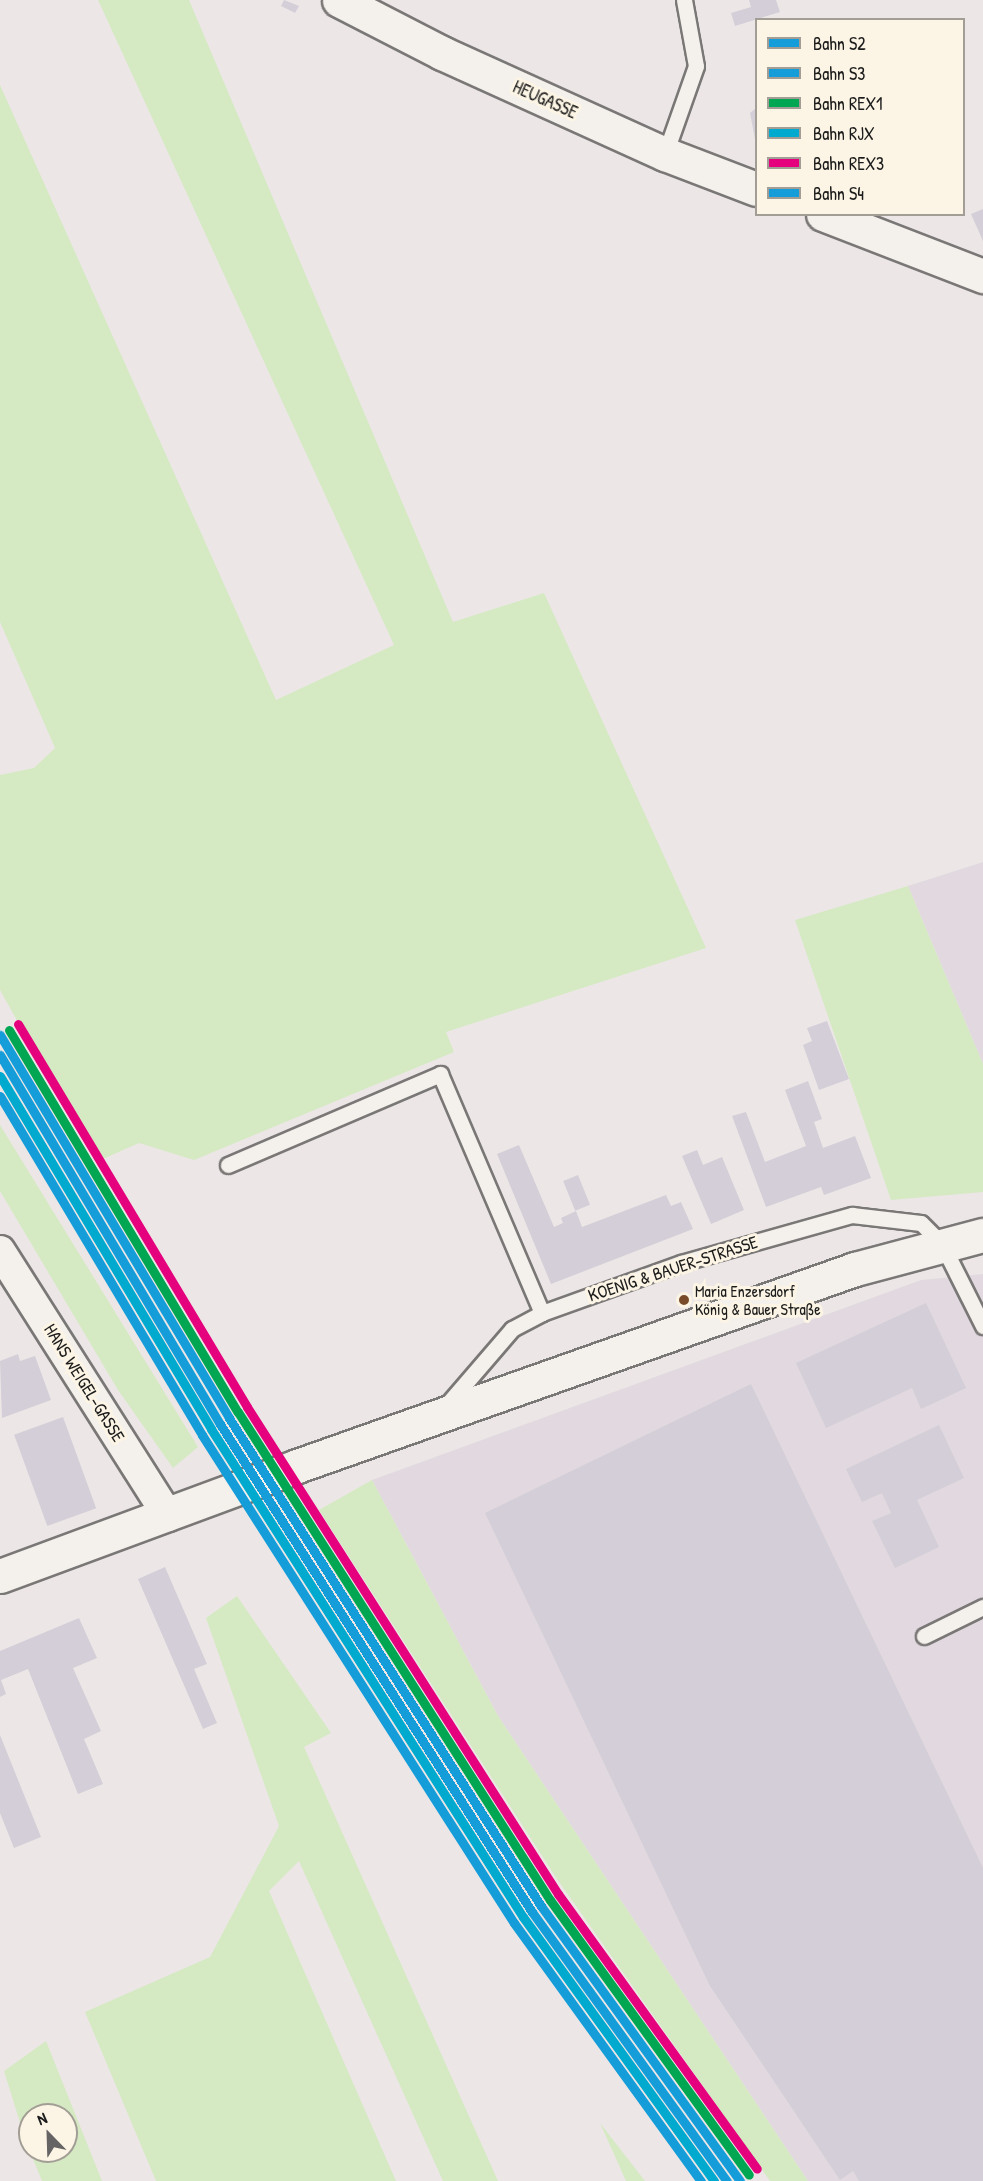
<!DOCTYPE html>
<html>
<head>
<meta charset="utf-8">
<style>
  body { margin:0 }
  #map { position:relative; width:983px; height:2181px; overflow:hidden; background:#ece7e6; font-family:"Patrick Hand",sans-serif }
  div>[style] { position:absolute }
  .built>* { inset:0; background:#e1d9df }
  .green>* { inset:0; background:#d5e9c3 }
  .building>* { inset:0; background:#d3ced7; transform-origin:0 0 }
  .roads { filter:drop-shadow(2px 0 #7a7777) drop-shadow(-2px 0 #7a7777) drop-shadow(0 2px #7a7777) drop-shadow(0 -2px #7a7777) }
  .lane>* { height:15px; margin:-7.5px; padding:0 7.5px; transform-origin:7.5px; border-radius:7.5px; background:#f4f0eb }
  .street>* { height:30px; margin:-15px; padding:0 15px; transform-origin:15px; border-radius:15px; background:#f4f0eb }
  .secondary>* { height:33px; margin:-16.5px; padding:0 16.5px; transform-origin:16.5px; border-radius:16.5px; background:#f4f0eb }
  .rail-1>* { height:9px; margin:-4.5px; padding:0 4.5px; transform-origin:4.5px; border-radius:4.5px; background:#159dd9 }
  .rail-2>* { height:9px; margin:-4.5px; padding:0 4.5px; transform-origin:4.5px; border-radius:4.5px; background:#159dd9 }
  .rail-3>* { height:9px; margin:-4.5px; padding:0 4.5px; transform-origin:4.5px; border-radius:4.5px; background:#00a651 }
  .rail-4>* { height:9px; margin:-4.5px; padding:0 4.5px; transform-origin:4.5px; border-radius:4.5px; background:#00a9ce }
  .rail-5>* { height:9px; margin:-4.5px; padding:0 4.5px; transform-origin:4.5px; border-radius:4.5px; background:#e5007d }
  .rail-6>* { height:9px; margin:-4.5px; padding:0 4.5px; transform-origin:4.5px; border-radius:4.5px; background:#159dd9 }
  .dots>* { width:16px; height:16px; translate:-50% -50%; box-sizing:border-box; border:3px solid #fcf5e5; border-radius:50% }
  span { translate:-50% -50%; white-space:nowrap; text-align:center; line-height:1.15; -webkit-text-stroke:6px #fcf5e5; paint-order:stroke }
  .bus-label { font-size:16px; color:#1c1c1c }
  .left { translate:0 -50%; text-align:left }
  .street-label { font-size:18px; color:#1c1c1c }
  .legend { position:absolute; left:755px; top:18px; width:210px; height:198px; box-sizing:border-box; background:#fcf5e5; border:2px solid #a29e95; margin:0; padding:8px 10px; list-style:none; font-size:18px; color:#1c1c1c }
  .legend li { display:flex; align-items:center; gap:12px; height:30px }
  .legend b { width:30px; border:2px solid #a29e95 }
  .north { position:absolute; left:18px; top:2103px; width:60px; height:60px; box-sizing:border-box; background:#fcf5e5; border:2px solid #a29e95; border-radius:50%; rotate:337deg; font-size:16px; font-weight:700; line-height:24px; text-align:center; color:#1c1c1c }
  .north::after { content:''; display:block; margin:auto; width:21px; height:27px; background:#656363; clip-path:polygon(50% 0,100% 100%,50% 72%,0 100%) }
</style>
</head>
<body>
<div id="map">
  <div class="built">
    <div style="clip-path:polygon(983px 862px,983px 1064px,908px 886px)"></div>
    <div style="clip-path:polygon(983px 1274px,983px 2181px,808px 2181px,498px 1716px,372px 1480px,921px 1280px)"></div>
  </div>
  <div class="green">
    <div style="clip-path:polygon(98px 0,189px 0,453px 622px,544px 593px,706px 948px,446px 1032px,454px 1052px,194px 1160px,139px 1143px,96px 1162px,0 990px,0 775px,34px 768px,55px 748px,0 622px,0 85px,276px 700px,394px 645px)"></div>
    <div style="clip-path:polygon(908px 886px,983px 1064px,983px 1192px,891px 1200px,795px 920px)"></div>
    <div style="clip-path:polygon(0 1125px,198px 1447px,173px 1468px,118px 1390px,0 1191px)"></div>
    <div style="clip-path:polygon(372px 1480px,498px 1716px,808px 2181px,770px 2181px,557px 1879px,319px 1510px)"></div>
    <div style="clip-path:polygon(237px 1596px,331px 1733px,304px 1747px,498px 2181px,443px 2181px,299px 1861px,269px 1891px,396px 2181px,156px 2181px,85px 2012px,210px 1957px,279px 1826px,206px 1618px)"></div>
    <div style="clip-path:polygon(evenodd,46px 2041px,102px 2181px,42px 2181px,26px 2142px,4px 2071px,46px 2041px,30px 2115px,66px 2115px,66px 2151px,30px 2151px,30px 2115px)"></div>
    <div style="clip-path:polygon(600px 2123px,645px 2181px,626px 2181px)"></div>
  </div>
  <div class="building">
    <div style="clip-path:polygon(284px 0,299px 6px,295px 13px,281px 6px)"></div>
    <div style="clip-path:polygon(749px 0,776px 0,780px 12px,735px 26px,731px 13px,751px 7px)"></div>
    <div style="clip-path:polygon(756px 108px,756px 139px,755px 139px,750px 113px)"></div>
    <div style="clip-path:polygon(983px 209px,983px 241px,971px 214px)"></div>
    <div style="clip-path:polygon(827px 1021px,849px 1079px,819px 1090px,803px 1045px,812px 1041px,807px 1028px)"></div>
    <div style="clip-path:polygon(808px 1081px,822px 1119px,814px 1122px,823px 1148px,855px 1136px,871px 1178px,824px 1195px,821px 1187px,766px 1207px,732px 1116px,746px 1112px,765px 1162px,806px 1146px,785px 1090px)"></div>
    <div style="clip-path:polygon(519px 1145px,554px 1227px,563px 1223px,561px 1218px,576px 1211px,582px 1227px,666px 1195px,671px 1206px,681px 1202px,693px 1229px,551px 1284px,497px 1154px)"></div>
    <div style="clip-path:polygon(697px 1150px,703px 1165px,722px 1157px,744px 1210px,711px 1224px,682px 1156px)"></div>
    <div style="left:578px;top:1175px;width:32px;height:16px;rotate:68deg"></div>
    <div style="clip-path:polygon(926px 1303px,966px 1388px,921px 1409px,912px 1388px,826px 1428px,796px 1363px)"></div>
    <div style="clip-path:polygon(18px 1354px,20px 1361px,35px 1356px,51px 1400px,2px 1418px,0 1361px)"></div>
    <div style="clip-path:polygon(751px 1384px,983px 1868px,983px 2181px,859px 2181px,853px 2171px,840px 2180px,710px 1986px,485px 1513px)"></div>
    <div style="left:63px;top:1417px;width:97px;height:52px;rotate:70deg"></div>
    <div style="clip-path:polygon(939px 1425px,964px 1478px,917px 1500px,939px 1547px,895px 1568px,872px 1521px,891px 1513px,882px 1493px,862px 1502px,846px 1469px)"></div>
    <div style="clip-path:polygon(165px 1567px,207px 1664px,194px 1669px,217px 1723px,203px 1729px,138px 1579px)"></div>
    <div style="clip-path:polygon(79px 1618px,97px 1658px,73px 1668px,101px 1731px,84px 1739px,103px 1784px,78px 1794px,28px 1669px,1px 1680px,6px 1694px,0 1697px,0 1651px)"></div>
    <div style="clip-path:polygon(0 1735px,41px 1837px,14px 1848px,0 1813px)"></div>
  </div>
  <div class="roads">
    <div class="lane">
      <div style="left:665px;top:154px;width:93px;rotate:-70.6deg"></div>
      <div style="left:696px;top:66px;width:67px;rotate:-100.3deg"></div>
      <div style="left:228px;top:1165px;width:231px;rotate:-23.2deg"></div>
      <div style="left:440px;top:1074px;width:260px;rotate:66.9deg"></div>
      <div style="left:445px;top:1407px;width:103px;rotate:-49.3deg"></div>
      <div style="left:512px;top:1329px;width:34px;rotate:-28deg"></div>
      <div style="left:542px;top:1313px;width:148px;rotate:-19.8deg"></div>
      <div style="left:681px;top:1263px;width:178px;rotate:-15.7deg"></div>
      <div style="left:852px;top:1215px;width:69px;rotate:6.6deg"></div>
      <div style="left:921px;top:1223px;width:30px;rotate:45deg"></div>
      <div style="left:942px;top:1244px;width:92px;rotate:63.4deg"></div>
      <div style="left:924px;top:1636px;width:66px;rotate:-26.2deg"></div>
    </div>
    <div class="street">
      <div style="left:0;top:1251px;width:314px;rotate:57.6deg"></div>
    </div>
    <div class="secondary">
      <div style="left:339px;top:0;width:116px;rotate:27.2deg"></div>
      <div style="left:442px;top:53px;width:245px;rotate:24.4deg"></div>
      <div style="left:665px;top:154px;width:97px;rotate:21deg"></div>
      <div style="left:823px;top:214px;width:172px;rotate:21.2deg"></div>
      <div style="left:0;top:1576px;width:317px;rotate:-20.3deg"></div>
      <div style="left:297px;top:1466px;width:592px;rotate:-19.45deg"></div>
      <div style="left:855px;top:1269px;width:132px;rotate:-14.9deg"></div>
    </div>
  </div>
  <div class="rail-1">
    <div style="left:0;top:1035px;width:446px;rotate:59.1deg"></div>
    <div style="left:229px;top:1418px;width:579px;rotate:57.41deg"></div>
    <div style="left:541px;top:1906px;width:339px;rotate:54.1deg"></div>
  </div>
  <div class="rail-2">
    <div style="left:0;top:1055px;width:430px;rotate:59.2deg"></div>
    <div style="left:220px;top:1424px;width:579px;rotate:57.41deg"></div>
    <div style="left:532px;top:1912px;width:332px;rotate:54.1deg"></div>
  </div>
  <div class="rail-3">
    <div style="left:9px;top:1030px;width:445px;rotate:59.1deg"></div>
    <div style="left:238px;top:1412px;width:579px;rotate:57.41deg"></div>
    <div style="left:550px;top:1900px;width:339px;rotate:54.1deg"></div>
  </div>
  <div class="rail-4">
    <div style="left:0;top:1076px;width:411px;rotate:59.1deg"></div>
    <div style="left:211px;top:1429px;width:579px;rotate:57.41deg"></div>
    <div style="left:523px;top:1917px;width:326px;rotate:54.1deg"></div>
  </div>
  <div class="rail-5">
    <div style="left:18px;top:1024px;width:446px;rotate:59.1deg"></div>
    <div style="left:247px;top:1407px;width:578px;rotate:57.44deg"></div>
    <div style="left:558px;top:1894px;width:339px;rotate:54.1deg"></div>
  </div>
  <div class="rail-6">
    <div style="left:0;top:1096px;width:395px;rotate:59.2deg"></div>
    <div style="left:202px;top:1435px;width:579px;rotate:57.41deg"></div>
    <div style="left:514px;top:1923px;width:319px;rotate:54.1deg"></div>
  </div>
  <div class="dots">
    <div style="left:684px;top:1300px;background:#7a4b2a"></div>
  </div>
  <div class="bus-label">
    <span class="left" style="left:695px;top:1300px">Maria Enzersdorf<br>König &amp; Bauer Straße</span>
  </div>
  <div class="street-label">
    <span style="left:545px;top:100px;rotate:24deg">HEUGASSE</span>
    <span style="left:673px;top:1269px;rotate:-18deg">KOENIG &amp; BAUER-STRASSE</span>
    <span style="left:84px;top:1383px;rotate:58deg">HANS WEIGEL-GASSE</span>
  </div>
  <ul class="legend">
  <li><b style="height:8px;background:#159dd9"></b>Bahn S2</li>
  <li><b style="height:8px;background:#159dd9"></b>Bahn S3</li>
  <li><b style="height:8px;background:#00a651"></b>Bahn REX1</li>
  <li><b style="height:8px;background:#00a9ce"></b>Bahn RJX</li>
  <li><b style="height:8px;background:#e5007d"></b>Bahn REX3</li>
  <li><b style="height:8px;background:#159dd9"></b>Bahn S4</li>
  </ul>
  <div class="north">N</div>
</div>
</body>
</html>
